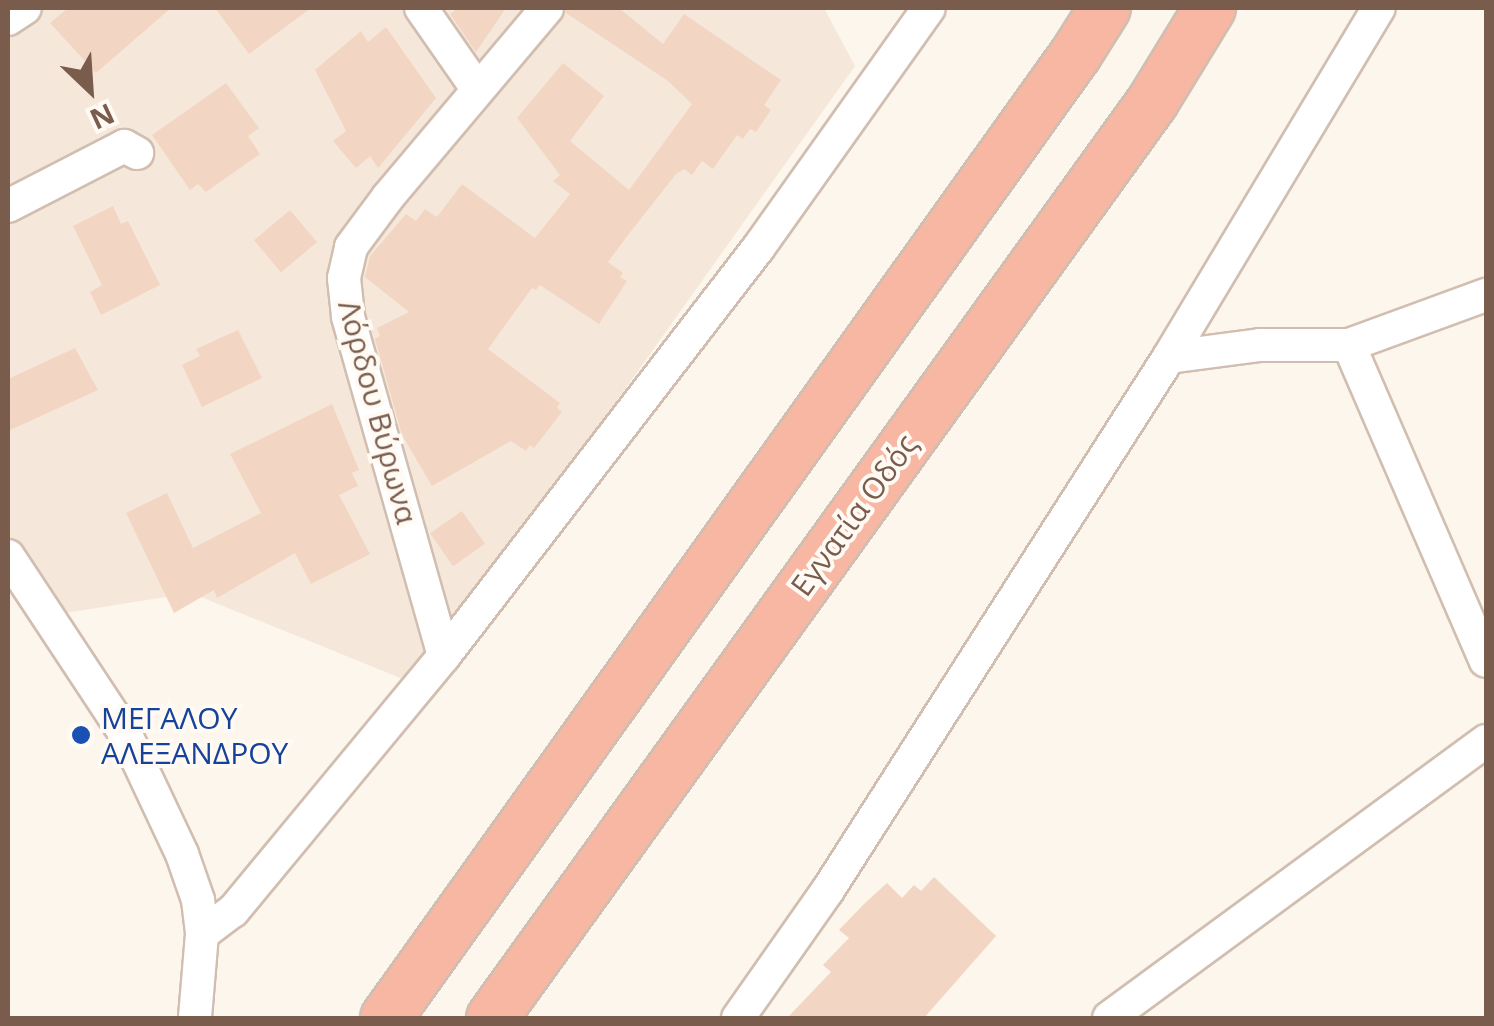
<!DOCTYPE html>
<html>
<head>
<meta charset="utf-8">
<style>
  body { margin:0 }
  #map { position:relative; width:1494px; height:1026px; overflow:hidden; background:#fdf6ec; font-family:"Open Sans",sans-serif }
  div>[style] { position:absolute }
  .residential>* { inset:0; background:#f5e8da }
  .building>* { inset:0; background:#f3d5c3; transform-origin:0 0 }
  .roads { filter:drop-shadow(2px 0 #d1beb0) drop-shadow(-2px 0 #d1beb0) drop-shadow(0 2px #d1beb0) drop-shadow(0 -2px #d1beb0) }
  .minor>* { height:32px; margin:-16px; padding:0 16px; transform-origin:16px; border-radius:16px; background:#fff }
  .highway>* { height:50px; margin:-25px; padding:0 25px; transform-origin:25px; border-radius:25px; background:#f7b7a3 }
  .dots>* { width:28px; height:28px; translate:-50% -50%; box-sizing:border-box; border:5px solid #fffaf3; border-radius:50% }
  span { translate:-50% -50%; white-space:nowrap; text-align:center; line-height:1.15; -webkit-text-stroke:8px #fffaf3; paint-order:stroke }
  .street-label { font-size:30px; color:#7a5c4d }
  .transit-label { font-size:30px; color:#164399 }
  .left { translate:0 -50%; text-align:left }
  .frame { position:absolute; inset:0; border:10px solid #7a5c4d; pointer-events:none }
  .north { position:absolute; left:40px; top:40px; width:100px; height:100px; -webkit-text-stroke:8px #fffaf3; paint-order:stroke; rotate:155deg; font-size:28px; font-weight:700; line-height:40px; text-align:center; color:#7a5c4d }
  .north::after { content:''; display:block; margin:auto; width:35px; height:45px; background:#7a5c4d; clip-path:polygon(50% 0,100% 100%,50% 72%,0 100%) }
</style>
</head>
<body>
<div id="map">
  <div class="residential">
    <div style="clip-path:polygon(8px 8px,824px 8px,855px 66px,415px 684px,191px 593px,59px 614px,8px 544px)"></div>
  </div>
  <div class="building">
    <div style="clip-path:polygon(68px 8px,171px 8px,96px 73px,50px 23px)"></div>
    <div style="clip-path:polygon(215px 8px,311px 8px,249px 54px)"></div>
    <div style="clip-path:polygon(458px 8px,506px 8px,476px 52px,450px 14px)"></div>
    <div style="clip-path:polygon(566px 8px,619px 8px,663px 44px,684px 14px,781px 80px,764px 105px,771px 110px,756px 132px,750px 129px,743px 139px,737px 135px,713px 169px,702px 161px,692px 175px,684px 169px,676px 174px,628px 235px,608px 262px,623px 273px,620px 277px,627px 281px,599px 324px,540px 285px,536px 290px,532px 288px,488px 349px,560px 403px,557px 408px,562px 412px,534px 448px,530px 445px,526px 451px,511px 441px,432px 486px,402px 435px,375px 339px,380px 336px,377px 328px,409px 312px,365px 277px,370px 256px,406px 214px,416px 221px,425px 209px,437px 217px,462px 184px,535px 238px,570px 194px,553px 181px,560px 175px,517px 118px,563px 63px,604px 96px,570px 141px,629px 190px,692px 104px,668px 81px,566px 13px)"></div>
    <div style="clip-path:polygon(386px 27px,436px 98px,378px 168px,370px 156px,356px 168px,333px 141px,346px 131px,315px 70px,361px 31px,368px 42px)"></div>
    <div style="clip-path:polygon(226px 83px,259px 128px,248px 136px,260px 154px,206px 192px,198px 184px,190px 190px,152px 135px)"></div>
    <div style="clip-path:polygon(113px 206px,121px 224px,128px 221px,160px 285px,101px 315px,90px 292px,102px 285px,73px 226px)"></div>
    <div style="left:290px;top:210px;width:42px;height:47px;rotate:50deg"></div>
    <div style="clip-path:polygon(238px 330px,262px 378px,202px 407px,182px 365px,200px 356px,196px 349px)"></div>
    <div style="clip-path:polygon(75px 348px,98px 390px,8px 431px,8px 379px)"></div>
    <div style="clip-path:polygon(332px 404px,359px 470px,352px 473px,358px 486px,339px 495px,370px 554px,311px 584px,295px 553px,217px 598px,214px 590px,174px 613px,126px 513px,167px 493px,193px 548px,261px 513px,230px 454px)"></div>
    <div style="left:462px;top:511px;width:40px;height:39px;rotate:55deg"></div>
    <div style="clip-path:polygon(934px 877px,996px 936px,924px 1018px,787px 1018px,831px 972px,823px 965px,849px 938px,839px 930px,864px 904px,887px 883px,902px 898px,914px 885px,921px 891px)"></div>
  </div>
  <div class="roads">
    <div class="minor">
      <div style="left:421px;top:8px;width:96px;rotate:55.2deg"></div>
      <div style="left:8px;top:19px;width:20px;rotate:-33deg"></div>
      <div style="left:8px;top:206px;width:131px;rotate:-27.3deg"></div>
      <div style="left:124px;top:146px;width:15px;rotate:28deg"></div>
      <div style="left:1349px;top:345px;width:146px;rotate:-20.1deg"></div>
      <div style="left:1169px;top:357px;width:92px;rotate:-7.5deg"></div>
      <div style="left:1260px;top:345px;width:89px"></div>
      <div style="left:1349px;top:345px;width:344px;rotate:66.6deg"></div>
      <div style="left:8px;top:556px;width:214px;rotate:56.6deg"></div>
      <div style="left:126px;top:735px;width:132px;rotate:64.8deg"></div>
      <div style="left:182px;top:854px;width:49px;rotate:70.8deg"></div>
      <div style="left:198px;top:900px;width:34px;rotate:83deg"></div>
      <div style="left:202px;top:934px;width:84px;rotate:94.8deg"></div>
      <div style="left:444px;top:656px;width:353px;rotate:-105.8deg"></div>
      <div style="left:348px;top:316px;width:38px;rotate:-96deg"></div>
      <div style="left:344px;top:278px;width:32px;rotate:-77deg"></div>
      <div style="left:351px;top:247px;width:62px;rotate:-53.5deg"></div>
      <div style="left:388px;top:197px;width:247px;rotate:-49.9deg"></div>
      <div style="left:202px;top:934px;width:39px;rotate:-37deg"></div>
      <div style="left:233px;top:911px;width:331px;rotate:-50.4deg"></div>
      <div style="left:444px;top:656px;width:516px;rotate:-52.4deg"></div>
      <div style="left:759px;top:247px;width:293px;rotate:-54.6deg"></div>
      <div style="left:738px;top:1018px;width:156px;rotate:-54.9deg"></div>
      <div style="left:828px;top:890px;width:633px;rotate:-57.39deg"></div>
      <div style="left:1169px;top:357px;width:407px;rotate:-59deg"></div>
      <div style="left:1109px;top:1018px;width:468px;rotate:-36.3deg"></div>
    </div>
    <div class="highway">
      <div style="left:386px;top:1018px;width:1185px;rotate:-54.41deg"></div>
      <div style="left:1076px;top:54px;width:54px;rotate:-57.8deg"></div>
      <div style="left:492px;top:1018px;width:1130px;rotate:-54.21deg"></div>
      <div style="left:1153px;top:101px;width:109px;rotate:-58.5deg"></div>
    </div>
  </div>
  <div class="dots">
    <div style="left:81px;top:735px;background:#1a4fb4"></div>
  </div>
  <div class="street-label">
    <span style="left:378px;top:412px;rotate:75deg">Λόρδου Βύρωνα</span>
    <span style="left:854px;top:515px;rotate:-54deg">Εγνατία Οδός</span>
  </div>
  <div class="transit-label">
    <span class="left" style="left:101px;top:735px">ΜΕΓΑΛΟΥ<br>ΑΛΕΞΑΝΔΡΟΥ</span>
  </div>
  <div class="frame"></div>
  <div class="north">N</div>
</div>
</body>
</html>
